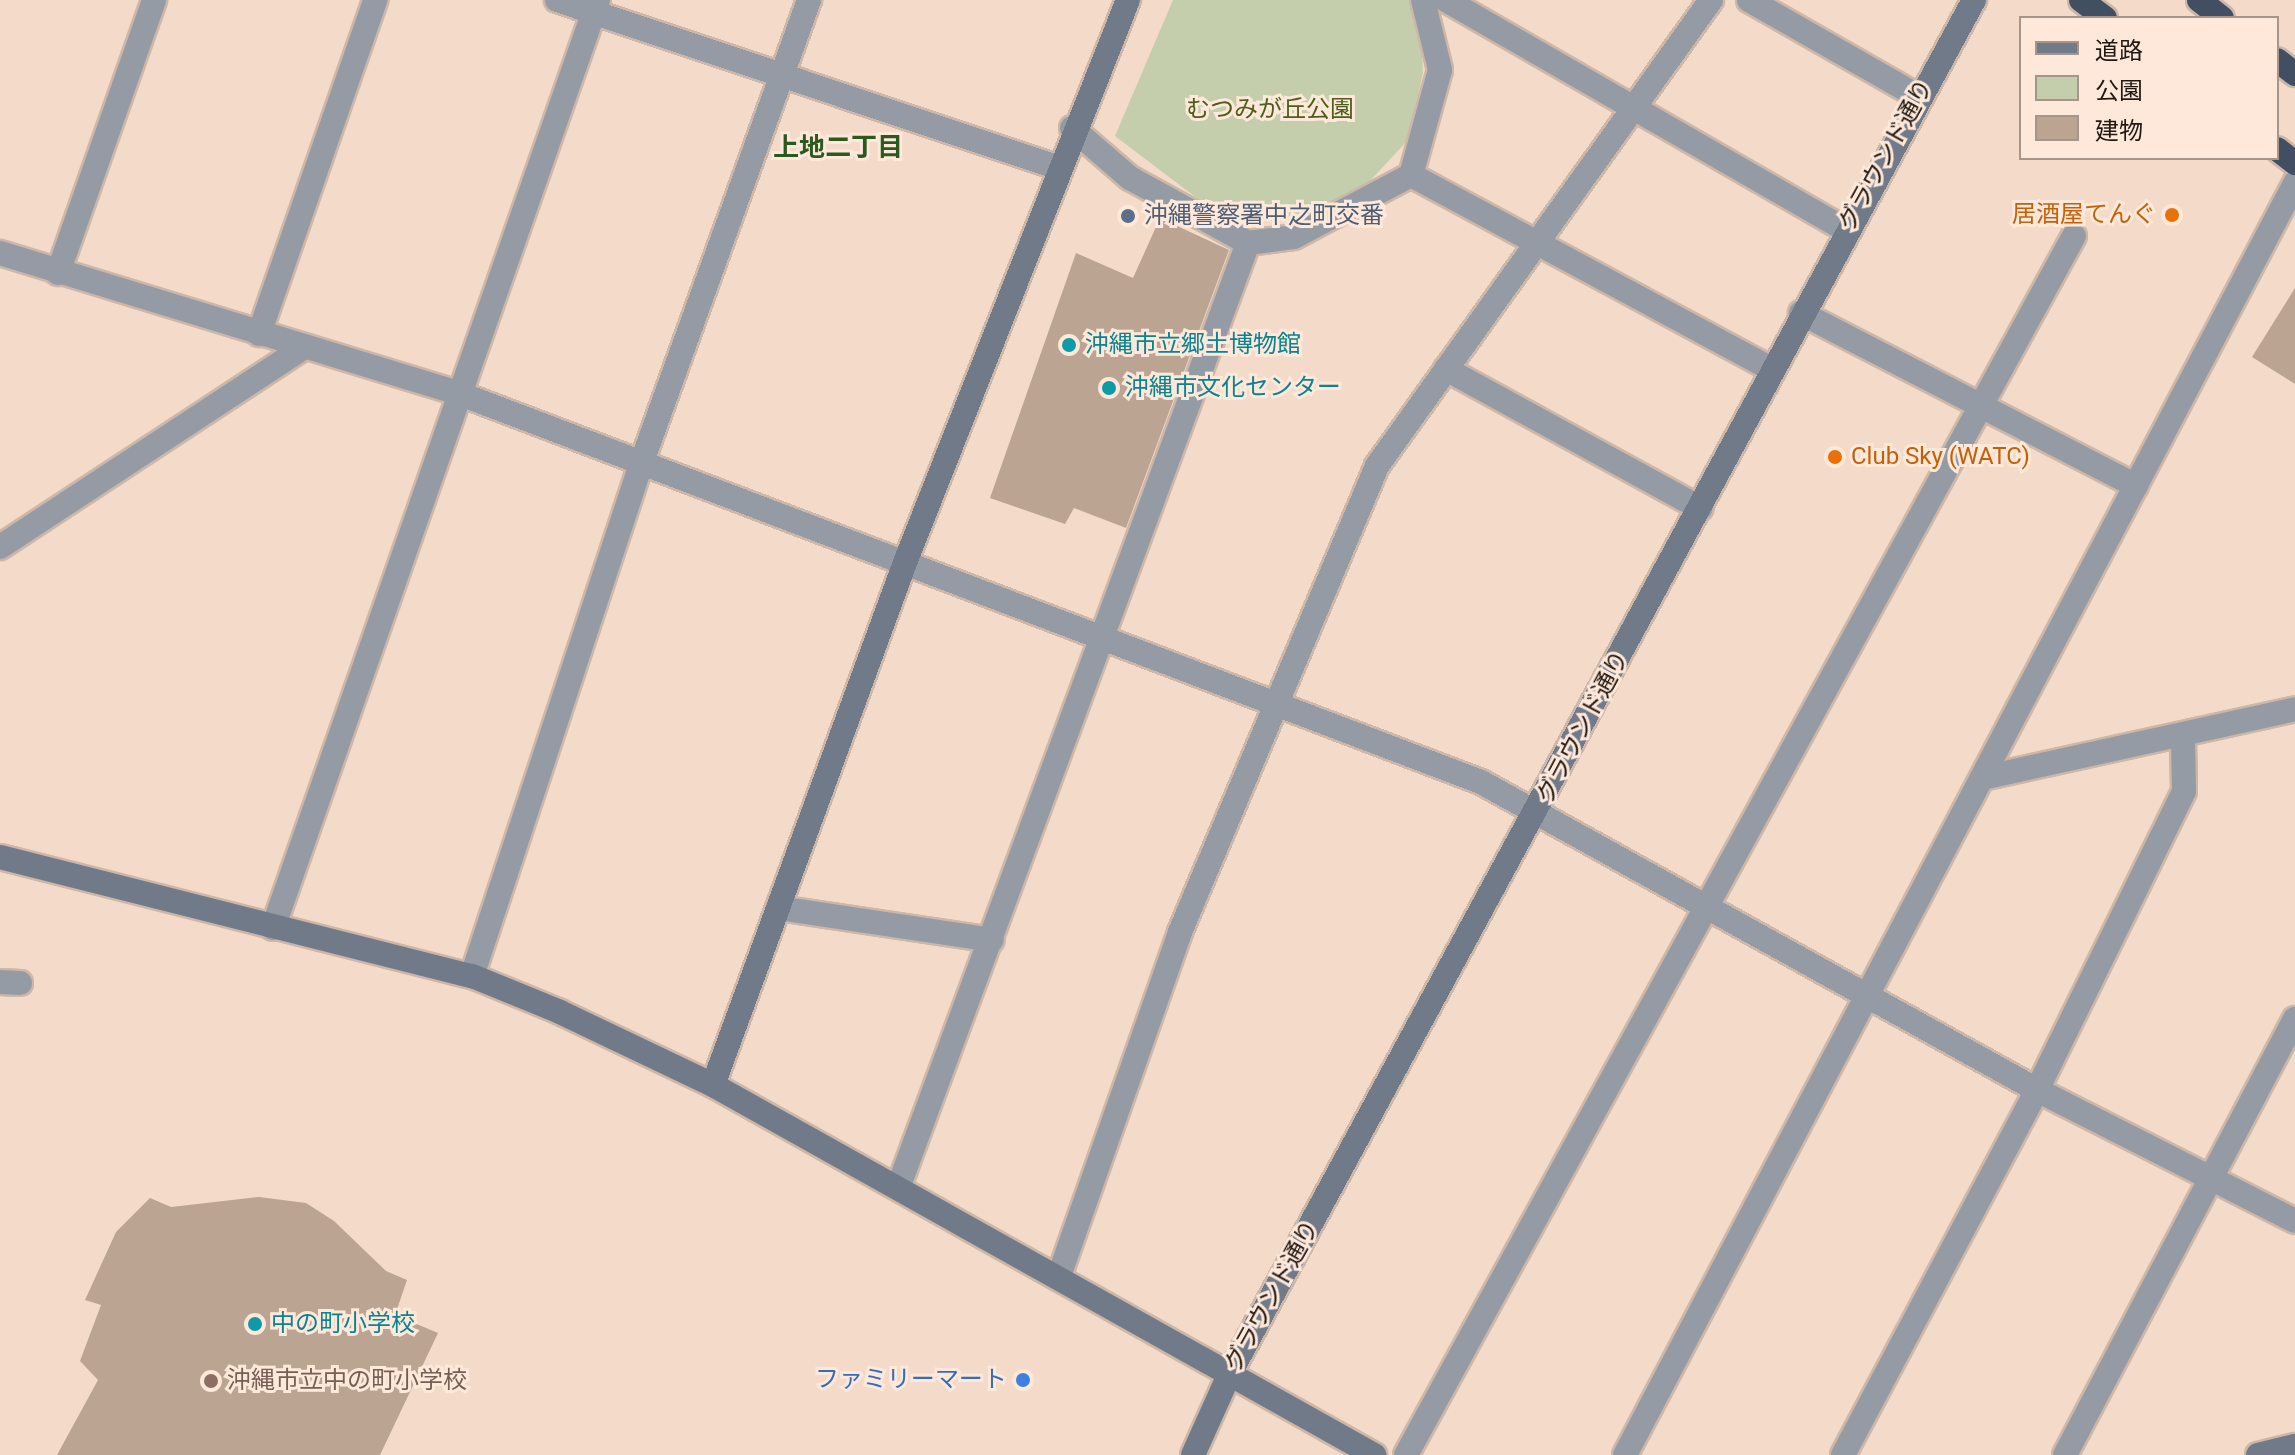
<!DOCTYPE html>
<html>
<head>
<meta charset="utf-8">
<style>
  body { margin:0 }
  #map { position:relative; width:2295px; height:1455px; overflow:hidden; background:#f3dac9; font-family:Roboto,"Noto Sans JP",sans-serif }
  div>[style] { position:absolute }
  .green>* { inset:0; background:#c4cead }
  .building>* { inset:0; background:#bca493 }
  .roads { filter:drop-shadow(2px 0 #cdb7a8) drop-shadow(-2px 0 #cdb7a8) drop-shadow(0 2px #cdb7a8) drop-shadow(0 -2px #cdb7a8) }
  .street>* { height:24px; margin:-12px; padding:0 12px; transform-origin:12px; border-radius:12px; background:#959ba5 }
  .secondary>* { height:24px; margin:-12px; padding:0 12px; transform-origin:12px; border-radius:12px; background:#717a88 }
  .highway>* { height:24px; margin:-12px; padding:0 12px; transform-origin:12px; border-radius:12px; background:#424f62 }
  .dots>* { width:22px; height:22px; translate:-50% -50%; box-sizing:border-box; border:4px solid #fde8da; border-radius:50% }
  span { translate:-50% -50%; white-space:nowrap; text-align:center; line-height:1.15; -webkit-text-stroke:6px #fde8da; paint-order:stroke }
  .park-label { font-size:24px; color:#4e5d1b }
  .street-label { font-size:24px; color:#211812 }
  .food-label { font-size:24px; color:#c56008 }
  .right { translate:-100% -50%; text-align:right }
  .left { translate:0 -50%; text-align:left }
  .service-label { font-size:24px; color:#4e5e75 }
  .culture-label { font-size:24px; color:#0d838f }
  .shop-label { font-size:24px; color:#366cbe }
  .education-label { font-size:24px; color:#785e54 }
  .neighbourhood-label { font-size:26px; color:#2b5920; font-weight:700 }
  .legend { position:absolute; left:2019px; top:16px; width:260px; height:144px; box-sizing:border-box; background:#fde8da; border:2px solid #a5958a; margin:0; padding:10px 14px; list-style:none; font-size:24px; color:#211812 }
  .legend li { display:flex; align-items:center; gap:16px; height:40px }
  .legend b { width:40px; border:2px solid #a5958a }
</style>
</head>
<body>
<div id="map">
  <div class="green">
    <div style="clip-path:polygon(1173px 0,1409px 0,1421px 31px,1423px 73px,1408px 140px,1367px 184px,1301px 217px,1261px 222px,1206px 205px,1115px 136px)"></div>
  </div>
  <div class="building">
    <div style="clip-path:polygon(1160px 218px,1229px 250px,1126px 528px,1074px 508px,1065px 524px,990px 498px,1076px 253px,1133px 278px)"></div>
    <div style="clip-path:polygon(2295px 288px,2295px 384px,2252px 357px)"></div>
    <div style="clip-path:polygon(259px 1197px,306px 1203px,334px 1221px,386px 1271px,407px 1280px,395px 1315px,438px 1333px,380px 1455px,57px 1455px,98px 1380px,80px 1361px,101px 1305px,85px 1300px,116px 1232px,150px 1198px,171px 1207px)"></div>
  </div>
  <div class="roads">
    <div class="street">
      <div style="left:557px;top:0;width:529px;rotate:18.5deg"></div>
      <div style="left:1423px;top:0;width:72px;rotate:76.3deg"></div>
      <div style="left:1440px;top:70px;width:109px;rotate:105.4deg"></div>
      <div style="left:1411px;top:175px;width:411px;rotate:28.3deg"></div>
      <div style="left:1446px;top:0;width:459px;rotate:29.9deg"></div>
      <div style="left:1749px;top:0;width:196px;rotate:29.7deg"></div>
      <div style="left:1072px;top:128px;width:77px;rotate:40.8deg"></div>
      <div style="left:1130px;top:178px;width:135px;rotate:28.8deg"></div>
      <div style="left:0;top:253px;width:479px;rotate:17deg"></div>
      <div style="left:458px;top:393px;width:1094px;rotate:20.82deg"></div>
      <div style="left:1481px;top:782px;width:636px;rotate:28.98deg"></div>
      <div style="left:2037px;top:1090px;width:289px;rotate:26.9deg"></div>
      <div style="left:58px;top:273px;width:289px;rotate:-70.6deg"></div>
      <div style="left:1801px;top:313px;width:377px;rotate:27.3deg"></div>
      <div style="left:259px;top:334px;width:354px;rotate:-70.8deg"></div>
      <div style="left:1446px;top:369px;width:290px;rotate:28.7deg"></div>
      <div style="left:0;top:547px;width:364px;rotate:-33.3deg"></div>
      <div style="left:1987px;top:777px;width:315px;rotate:-12.4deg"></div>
      <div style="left:778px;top:908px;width:216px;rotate:8.5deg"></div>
      <div style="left:273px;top:928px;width:983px;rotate:-70.7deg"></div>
      <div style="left:472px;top:976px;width:536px;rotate:-71.73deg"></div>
      <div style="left:640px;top:467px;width:497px;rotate:-70.1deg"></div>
      <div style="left:0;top:982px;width:20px;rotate:3deg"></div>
      <div style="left:898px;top:1188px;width:1008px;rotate:-69.68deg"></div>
      <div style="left:1248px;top:243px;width:46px;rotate:-7.4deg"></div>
      <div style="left:1294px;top:237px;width:132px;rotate:-27.9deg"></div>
      <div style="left:1059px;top:1276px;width:365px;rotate:-70.6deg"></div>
      <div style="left:1180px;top:932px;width:506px;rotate:-67.08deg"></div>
      <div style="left:1377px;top:466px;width:573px;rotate:-54.37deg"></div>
      <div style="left:1406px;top:1455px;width:1390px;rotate:-61.28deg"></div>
      <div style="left:1625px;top:1455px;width:1438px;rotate:-62.22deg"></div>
      <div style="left:1843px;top:1455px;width:413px;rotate:-62deg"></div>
      <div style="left:2037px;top:1090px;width:333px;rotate:-63.8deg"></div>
      <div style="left:2184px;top:791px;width:53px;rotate:-91.1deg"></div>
      <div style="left:2065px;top:1455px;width:493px;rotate:-62.2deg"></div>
    </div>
    <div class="secondary">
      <div style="left:0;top:857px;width:487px;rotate:14.2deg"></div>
      <div style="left:472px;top:976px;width:95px;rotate:22.2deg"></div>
      <div style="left:560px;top:1012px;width:170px;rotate:25.5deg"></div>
      <div style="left:713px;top:1085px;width:758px;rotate:29.24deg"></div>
      <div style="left:713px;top:1085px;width:559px;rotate:-69.82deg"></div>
      <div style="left:906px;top:560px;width:602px;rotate:-68.38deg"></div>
      <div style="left:1193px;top:1455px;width:88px;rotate:-65.8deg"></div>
      <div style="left:1229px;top:1375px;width:1564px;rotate:-61.55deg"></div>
      <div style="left:2258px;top:1455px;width:38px;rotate:-14deg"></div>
    </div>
    <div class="highway">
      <div style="left:2081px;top:0;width:30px;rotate:37deg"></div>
      <div style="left:2199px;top:0;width:29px;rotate:38deg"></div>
      <div style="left:2277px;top:60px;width:23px;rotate:38deg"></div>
      <div style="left:2277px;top:149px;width:23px;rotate:38deg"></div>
    </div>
  </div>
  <div class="dots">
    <div style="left:2172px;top:215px;background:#e8710a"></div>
    <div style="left:1128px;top:216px;background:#5c6f8a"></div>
    <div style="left:1069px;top:345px;background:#0f9aa8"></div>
    <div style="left:1109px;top:388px;background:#0f9aa8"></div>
    <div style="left:1835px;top:457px;background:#e8710a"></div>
    <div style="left:255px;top:1324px;background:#0f9aa8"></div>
    <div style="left:1023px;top:1380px;background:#3f7fe0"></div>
    <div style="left:211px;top:1381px;background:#8d6e63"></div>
  </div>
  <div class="park-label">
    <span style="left:1270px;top:110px">むつみが丘公園</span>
  </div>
  <div class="street-label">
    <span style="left:1886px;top:155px;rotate:-61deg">グラウンド通り</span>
    <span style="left:1583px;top:727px;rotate:-62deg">グラウンド通り</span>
    <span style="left:1272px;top:1296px;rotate:-61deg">グラウンド通り</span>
  </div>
  <div class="food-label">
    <span class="right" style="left:2156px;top:215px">居酒屋てんぐ</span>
    <span class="left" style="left:1851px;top:457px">Club Sky (WATC)</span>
  </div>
  <div class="service-label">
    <span class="left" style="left:1144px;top:216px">沖縄警察署中之町交番</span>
  </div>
  <div class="culture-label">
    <span class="left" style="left:1085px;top:345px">沖縄市立郷土博物館</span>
    <span class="left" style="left:1125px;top:388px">沖縄市文化センター</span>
    <span class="left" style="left:271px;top:1324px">中の町小学校</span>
  </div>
  <div class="shop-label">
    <span class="right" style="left:1007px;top:1380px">ファミリーマート</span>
  </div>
  <div class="education-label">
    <span class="left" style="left:227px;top:1381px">沖縄市立中の町小学校</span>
  </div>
  <div class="neighbourhood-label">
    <span style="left:838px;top:148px">上地二丁目</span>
  </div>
  <ul class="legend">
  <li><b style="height:10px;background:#717a88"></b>道路</li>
  <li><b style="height:22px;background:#c4cead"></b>公園</li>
  <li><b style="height:22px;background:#bca493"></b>建物</li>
  </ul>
</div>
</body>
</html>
